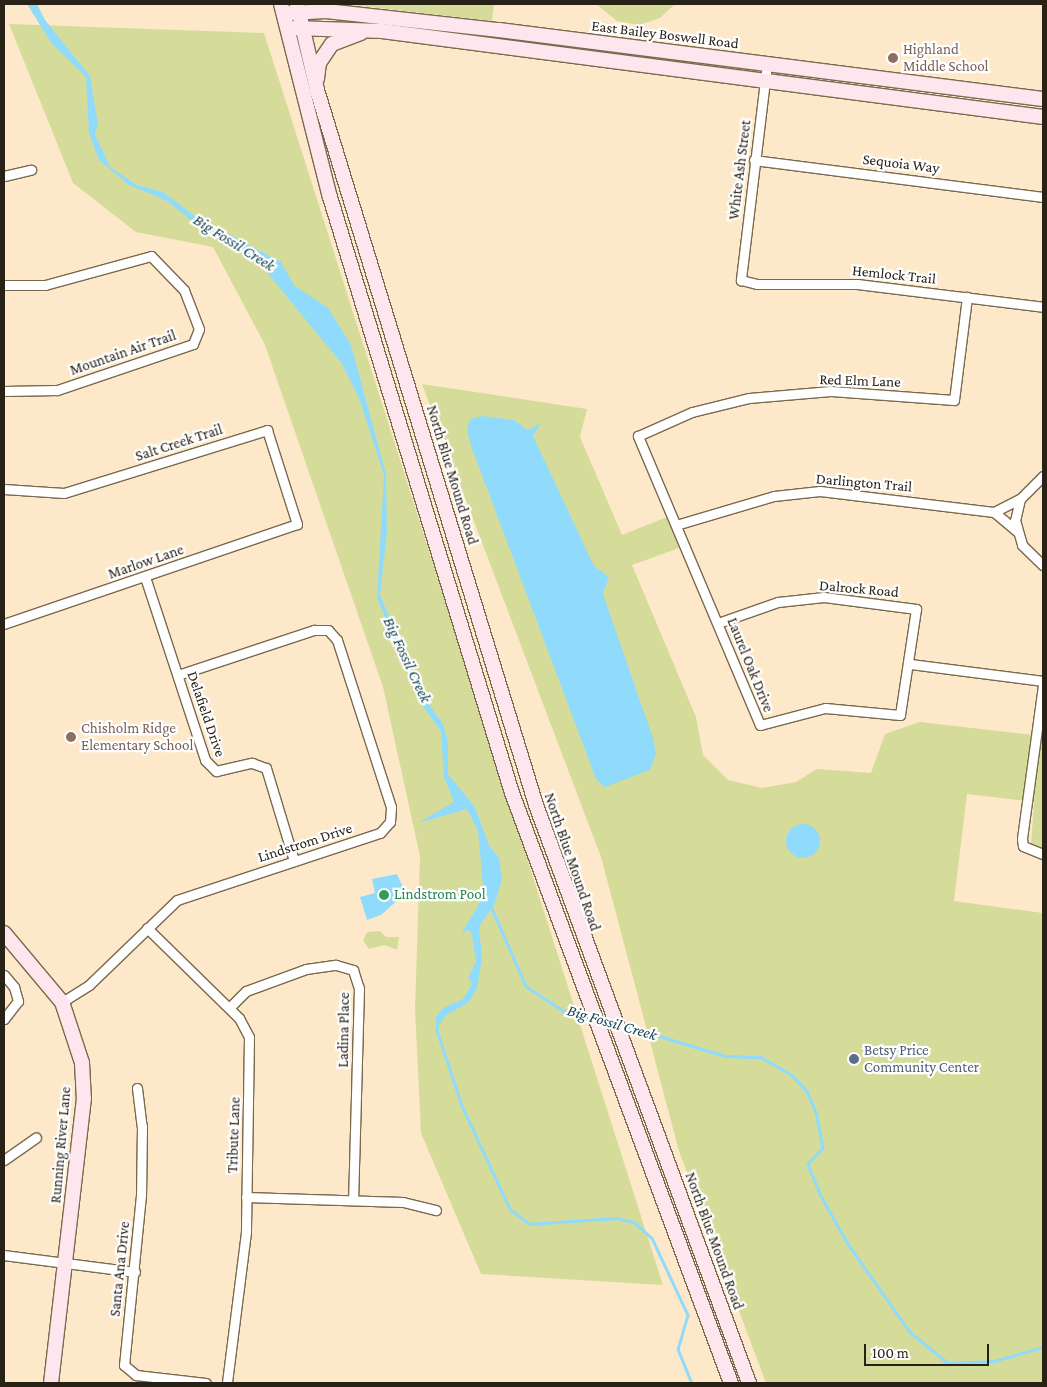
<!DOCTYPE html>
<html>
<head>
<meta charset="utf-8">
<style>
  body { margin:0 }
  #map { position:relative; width:1047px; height:1387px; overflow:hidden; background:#fde9ca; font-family:"Crimson Pro",serif }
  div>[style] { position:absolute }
  .green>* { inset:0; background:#d5dc9a }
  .water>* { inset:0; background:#90dbfb }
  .round { border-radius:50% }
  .stream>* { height:2.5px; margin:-1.25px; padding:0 1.25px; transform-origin:1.25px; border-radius:1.25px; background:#90dbfb }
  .roads { filter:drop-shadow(1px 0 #7a694d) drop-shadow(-1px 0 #7a694d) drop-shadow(0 1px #7a694d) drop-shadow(0 -1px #7a694d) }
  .street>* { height:9px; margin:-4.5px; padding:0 4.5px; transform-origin:4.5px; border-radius:4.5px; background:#fff }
  .secondary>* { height:14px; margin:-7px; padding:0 7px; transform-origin:7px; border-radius:7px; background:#fde6ed }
  .dots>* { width:14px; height:14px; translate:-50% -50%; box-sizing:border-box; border:2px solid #fff; border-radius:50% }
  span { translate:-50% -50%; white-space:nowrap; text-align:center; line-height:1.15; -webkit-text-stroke:4.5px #fff; paint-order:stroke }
  .street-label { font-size:15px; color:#282115 }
  .education-label { font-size:15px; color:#785e54 }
  .left { translate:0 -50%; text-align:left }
  .leisure-label { font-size:15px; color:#27864d }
  .service-label { font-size:15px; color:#4e5e75 }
  .water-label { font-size:16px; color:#154252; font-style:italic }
  .frame { position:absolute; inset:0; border:5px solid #282115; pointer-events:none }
  .scale { position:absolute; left:864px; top:1344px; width:125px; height:22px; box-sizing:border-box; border:2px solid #282115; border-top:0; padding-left:6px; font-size:15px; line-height:18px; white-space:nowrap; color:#282115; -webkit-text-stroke:4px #fff; paint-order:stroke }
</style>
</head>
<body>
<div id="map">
  <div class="green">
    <div style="clip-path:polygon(344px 4px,494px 4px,492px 21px)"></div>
    <div style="clip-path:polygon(596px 4px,675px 4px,660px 18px,639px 25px,617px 21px)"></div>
    <div style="clip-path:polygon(9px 24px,264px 33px,663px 1285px,481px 1274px,421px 1133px,415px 1008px,420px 856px,383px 687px,265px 345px,213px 247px,136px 232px,73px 183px)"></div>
    <div style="clip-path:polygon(422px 384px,587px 409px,580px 437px,622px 535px,667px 517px,679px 548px,632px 565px,696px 717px,703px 755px,728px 780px,762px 788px,796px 782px,817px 769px,871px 773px,885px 734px,920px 722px,1043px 736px,1043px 849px,1031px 845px,1034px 802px,967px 794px,954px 901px,1043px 913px,1043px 1383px,766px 1383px,679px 1151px,601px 857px)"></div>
    <div style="clip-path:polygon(380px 931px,386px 937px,399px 937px,397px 950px,385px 945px,369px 949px,363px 940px,367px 932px)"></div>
  </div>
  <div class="water">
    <div style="clip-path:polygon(27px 4px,37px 4px,45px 20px,90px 76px,98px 124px,95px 134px,110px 167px,137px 185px,163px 192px,196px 217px,281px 262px,294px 285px,328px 308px,351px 345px,386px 474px,387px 532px,380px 595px,422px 695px,443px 724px,448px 742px,448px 774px,475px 807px,489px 845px,499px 858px,502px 879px,495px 903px,479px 927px,482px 958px,477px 988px,469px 1002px,445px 1016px,439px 1026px,435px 1018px,443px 1008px,463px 999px,472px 984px,468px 978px,476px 962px,472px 936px,470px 930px,462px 932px,484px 896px,478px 831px,467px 809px,418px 823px,454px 802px,444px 777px,441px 732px,423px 706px,377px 598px,384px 475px,359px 398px,342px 364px,256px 259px,208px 234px,167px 201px,129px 185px,99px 160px,89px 133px,86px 77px,52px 44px)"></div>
    <div style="clip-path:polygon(482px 416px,514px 420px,528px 430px,541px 423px,533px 436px,594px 566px,609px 577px,603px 594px,653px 738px,656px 754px,650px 770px,605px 787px,596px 779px,471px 446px,467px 429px,470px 419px)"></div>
    <div class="round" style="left:786px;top:824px;width:34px;height:34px"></div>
    <div style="clip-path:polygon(397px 874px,402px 885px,399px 899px,381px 915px,367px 920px,360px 897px,375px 893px,372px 879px)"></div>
  </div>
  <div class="stream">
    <div style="left:491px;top:906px;width:87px;rotate:66.4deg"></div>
    <div style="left:526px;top:986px;width:47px;rotate:33.7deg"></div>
    <div style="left:565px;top:1012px;width:27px;rotate:17deg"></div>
    <div style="left:438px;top:1020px;width:10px;rotate:96deg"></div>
    <div style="left:437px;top:1030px;width:82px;rotate:71.6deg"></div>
    <div style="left:463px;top:1108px;width:111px;rotate:65deg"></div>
    <div style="left:510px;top:1209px;width:24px;rotate:38deg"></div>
    <div style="left:529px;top:1224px;width:87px;rotate:-3.9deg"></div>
    <div style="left:616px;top:1218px;width:18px;rotate:13deg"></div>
    <div style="left:634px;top:1222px;width:24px;rotate:42deg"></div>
    <div style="left:652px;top:1238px;width:85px;rotate:64.9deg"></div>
    <div style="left:688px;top:1315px;width:35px;rotate:106deg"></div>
    <div style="left:678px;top:1349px;width:37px;rotate:68deg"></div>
    <div style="left:623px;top:1025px;width:107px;rotate:16.9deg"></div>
    <div style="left:725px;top:1056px;width:36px;rotate:2deg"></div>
    <div style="left:761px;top:1057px;width:36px;rotate:30deg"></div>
    <div style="left:792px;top:1075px;width:22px;rotate:47deg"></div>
    <div style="left:807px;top:1091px;width:23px;rotate:67deg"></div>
    <div style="left:816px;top:1112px;width:37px;rotate:79deg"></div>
    <div style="left:823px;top:1148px;width:22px;rotate:133deg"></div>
    <div style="left:808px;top:1164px;width:32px;rotate:68deg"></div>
    <div style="left:820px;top:1194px;width:57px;rotate:60.8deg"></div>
    <div style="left:848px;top:1244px;width:108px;rotate:54.8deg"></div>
    <div style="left:910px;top:1332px;width:49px;rotate:39.2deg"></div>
    <div style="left:948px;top:1363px;width:46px;rotate:-2.5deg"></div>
    <div style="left:994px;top:1361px;width:51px;rotate:-15.9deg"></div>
  </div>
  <div class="roads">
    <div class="street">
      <div style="left:767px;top:64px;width:218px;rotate:96.9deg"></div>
      <div style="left:741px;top:280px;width:16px;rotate:14deg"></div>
      <div style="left:757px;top:284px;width:100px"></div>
      <div style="left:857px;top:284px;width:187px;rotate:7deg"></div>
      <div style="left:754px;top:160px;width:291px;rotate:7.3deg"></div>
      <div style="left:4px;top:176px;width:28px;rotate:-13deg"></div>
      <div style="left:4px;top:285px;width:41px"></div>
      <div style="left:45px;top:285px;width:110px;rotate:-15.3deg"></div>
      <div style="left:151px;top:256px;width:47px;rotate:45.9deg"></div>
      <div style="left:184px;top:290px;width:42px;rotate:69deg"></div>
      <div style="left:199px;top:329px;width:16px;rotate:112deg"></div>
      <div style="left:193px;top:344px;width:144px;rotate:161.3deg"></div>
      <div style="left:57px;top:390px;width:53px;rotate:178.9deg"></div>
      <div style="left:1043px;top:476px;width:33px;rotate:135deg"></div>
      <div style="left:1020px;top:499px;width:22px;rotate:103deg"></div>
      <div style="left:1015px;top:520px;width:26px;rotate:74deg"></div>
      <div style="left:1022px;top:545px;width:29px;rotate:44deg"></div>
      <div style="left:4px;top:489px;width:60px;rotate:3.8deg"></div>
      <div style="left:64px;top:493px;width:213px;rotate:-17.2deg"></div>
      <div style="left:267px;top:430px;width:99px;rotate:72.3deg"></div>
      <div style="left:297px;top:524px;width:310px;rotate:161.2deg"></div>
      <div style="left:994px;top:512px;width:29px;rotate:-27deg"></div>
      <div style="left:676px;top:525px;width:102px;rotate:-16.5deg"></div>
      <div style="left:774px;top:496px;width:46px;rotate:-6.2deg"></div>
      <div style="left:820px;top:491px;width:175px;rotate:6.9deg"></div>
      <div style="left:994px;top:512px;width:30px;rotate:40deg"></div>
      <div style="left:145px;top:577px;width:193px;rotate:71.8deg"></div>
      <div style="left:205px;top:760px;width:16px;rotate:45deg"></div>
      <div style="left:216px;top:771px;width:37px;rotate:-13deg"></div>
      <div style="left:252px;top:763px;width:15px;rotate:20deg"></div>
      <div style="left:266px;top:768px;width:97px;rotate:73.2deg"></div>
      <div style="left:718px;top:623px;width:64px;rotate:-19.3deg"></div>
      <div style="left:778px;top:602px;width:46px;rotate:-6.2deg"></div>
      <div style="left:824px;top:597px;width:93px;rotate:7.4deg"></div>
      <div style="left:916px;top:609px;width:107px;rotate:98.6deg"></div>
      <div style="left:900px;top:715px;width:75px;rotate:-174.7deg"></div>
      <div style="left:825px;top:708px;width:67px;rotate:165.3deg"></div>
      <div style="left:760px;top:725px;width:314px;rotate:-112.9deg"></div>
      <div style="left:638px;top:436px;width:59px;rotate:-24deg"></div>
      <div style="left:692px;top:412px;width:59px;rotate:-13.8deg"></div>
      <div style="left:749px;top:398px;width:82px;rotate:-4.9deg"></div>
      <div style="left:831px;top:391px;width:123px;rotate:4.2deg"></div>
      <div style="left:954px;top:400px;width:104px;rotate:-82.8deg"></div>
      <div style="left:911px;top:664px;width:133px;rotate:7.3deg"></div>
      <div style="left:1043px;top:685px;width:155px;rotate:97.8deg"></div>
      <div style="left:1022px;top:839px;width:7px;rotate:82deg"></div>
      <div style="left:1023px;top:846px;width:22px;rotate:22deg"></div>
      <div style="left:147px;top:928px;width:129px;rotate:44.4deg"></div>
      <div style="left:239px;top:1018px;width:21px;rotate:62deg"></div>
      <div style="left:249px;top:1037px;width:195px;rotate:90.9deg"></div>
      <div style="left:246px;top:1232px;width:152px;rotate:97.2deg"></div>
      <div style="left:4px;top:975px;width:16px;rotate:50deg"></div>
      <div style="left:14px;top:987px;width:15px;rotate:74deg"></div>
      <div style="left:18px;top:1001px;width:23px;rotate:128deg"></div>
      <div style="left:62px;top:1002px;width:32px;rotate:-32deg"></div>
      <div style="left:89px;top:985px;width:122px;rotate:-44deg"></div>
      <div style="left:177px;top:900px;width:214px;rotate:-18.3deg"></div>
      <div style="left:380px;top:833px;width:15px;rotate:-48deg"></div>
      <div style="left:390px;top:822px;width:15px;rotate:-86deg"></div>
      <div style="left:391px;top:807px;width:176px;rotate:-107.9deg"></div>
      <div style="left:337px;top:640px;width:13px;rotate:-132deg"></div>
      <div style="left:328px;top:630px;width:14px;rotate:180deg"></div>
      <div style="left:314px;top:630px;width:143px;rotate:161.7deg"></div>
      <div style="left:229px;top:1008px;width:24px;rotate:-45deg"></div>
      <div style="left:246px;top:991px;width:64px;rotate:-20.1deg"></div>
      <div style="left:306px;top:969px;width:30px;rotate:-8deg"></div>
      <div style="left:336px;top:965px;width:18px;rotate:16deg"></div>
      <div style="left:353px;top:970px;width:19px;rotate:72deg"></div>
      <div style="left:359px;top:988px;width:211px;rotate:91.6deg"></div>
      <div style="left:137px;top:1088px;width:38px;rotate:83deg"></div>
      <div style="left:142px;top:1126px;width:69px;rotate:90.8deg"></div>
      <div style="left:141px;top:1195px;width:171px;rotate:95.7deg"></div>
      <div style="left:124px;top:1365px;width:16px;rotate:40deg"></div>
      <div style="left:136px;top:1375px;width:70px;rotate:6.5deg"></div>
      <div style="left:4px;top:1160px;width:39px;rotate:-35deg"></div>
      <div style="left:246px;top:1197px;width:157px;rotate:1.8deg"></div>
      <div style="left:403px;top:1202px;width:34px;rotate:14deg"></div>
      <div style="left:4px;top:1255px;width:132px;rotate:7.4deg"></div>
    </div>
    <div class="secondary">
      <div style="left:281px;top:4px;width:199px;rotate:75.8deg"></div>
      <div style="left:330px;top:197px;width:623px;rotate:73.02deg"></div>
      <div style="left:512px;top:793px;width:629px;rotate:69.64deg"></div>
      <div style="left:297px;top:4px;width:88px;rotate:76.9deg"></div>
      <div style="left:317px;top:90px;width:748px;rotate:72.97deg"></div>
      <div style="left:536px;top:805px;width:616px;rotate:69.77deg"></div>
      <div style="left:290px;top:13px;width:36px;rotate:-3deg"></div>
      <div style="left:326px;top:11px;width:174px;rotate:6.3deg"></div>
      <div style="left:499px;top:30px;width:548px;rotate:7.23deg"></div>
      <div style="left:294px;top:28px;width:88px;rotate:2deg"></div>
      <div style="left:382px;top:31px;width:667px;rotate:7.41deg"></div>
      <div style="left:317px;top:79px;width:16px;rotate:-83deg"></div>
      <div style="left:319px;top:63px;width:23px;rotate:-56deg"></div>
      <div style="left:332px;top:44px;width:31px;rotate:-21deg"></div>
      <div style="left:4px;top:933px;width:90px;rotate:50deg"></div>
      <div style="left:62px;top:1002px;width:64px;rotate:71.8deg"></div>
      <div style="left:82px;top:1063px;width:35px;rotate:87deg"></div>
      <div style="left:84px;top:1098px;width:287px;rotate:96.6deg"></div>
    </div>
  </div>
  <div class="dots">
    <div style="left:893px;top:58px;background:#8d6e63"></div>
    <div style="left:71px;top:737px;background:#8d6e63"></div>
    <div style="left:384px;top:895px;background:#2e9e5b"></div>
    <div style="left:854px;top:1059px;background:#5c6f8a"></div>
  </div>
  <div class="street-label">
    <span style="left:665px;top:35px;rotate:7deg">East Bailey Boswell Road</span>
    <span style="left:901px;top:164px;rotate:7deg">Sequoia Way</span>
    <span style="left:740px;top:170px;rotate:-83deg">White Ash Street</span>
    <span style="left:894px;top:275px;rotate:6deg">Hemlock Trail</span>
    <span style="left:123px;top:353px;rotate:-19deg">Mountain Air Trail</span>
    <span style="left:860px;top:381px;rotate:2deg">Red Elm Lane</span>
    <span style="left:179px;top:443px;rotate:-18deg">Salt Creek Trail</span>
    <span style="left:452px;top:475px;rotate:73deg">North Blue Mound Road</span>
    <span style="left:864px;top:483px;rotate:5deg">Darlington Trail</span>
    <span style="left:146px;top:562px;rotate:-19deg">Marlow Lane</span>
    <span style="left:859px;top:589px;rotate:5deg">Dalrock Road</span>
    <span style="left:750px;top:665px;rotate:68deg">Laurel Oak Drive</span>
    <span style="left:206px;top:714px;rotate:71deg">Delafield Drive</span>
    <span style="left:305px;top:843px;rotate:-18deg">Lindstrom Drive</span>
    <span style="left:572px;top:862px;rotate:71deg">North Blue Mound Road</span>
    <span style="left:344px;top:1030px;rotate:-89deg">Ladina Place</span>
    <span style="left:234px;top:1135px;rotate:-88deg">Tribute Lane</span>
    <span style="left:61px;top:1145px;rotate:-85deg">Running River Lane</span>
    <span style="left:714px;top:1241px;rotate:70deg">North Blue Mound Road</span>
    <span style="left:120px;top:1269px;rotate:-84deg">Santa Ana Drive</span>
  </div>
  <div class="education-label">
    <span class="left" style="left:903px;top:58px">Highland<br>Middle School</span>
    <span class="left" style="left:81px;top:737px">Chisholm Ridge<br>Elementary School</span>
  </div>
  <div class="leisure-label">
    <span class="left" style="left:394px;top:895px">Lindstrom Pool</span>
  </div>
  <div class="service-label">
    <span class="left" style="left:864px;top:1059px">Betsy Price<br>Community Center</span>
  </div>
  <div class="water-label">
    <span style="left:234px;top:243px;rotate:32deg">Big Fossil Creek</span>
    <span style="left:407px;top:660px;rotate:65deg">Big Fossil Creek</span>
    <span style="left:612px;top:1023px;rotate:16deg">Big Fossil Creek</span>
  </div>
  <div class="frame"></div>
  <div class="scale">100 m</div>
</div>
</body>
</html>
